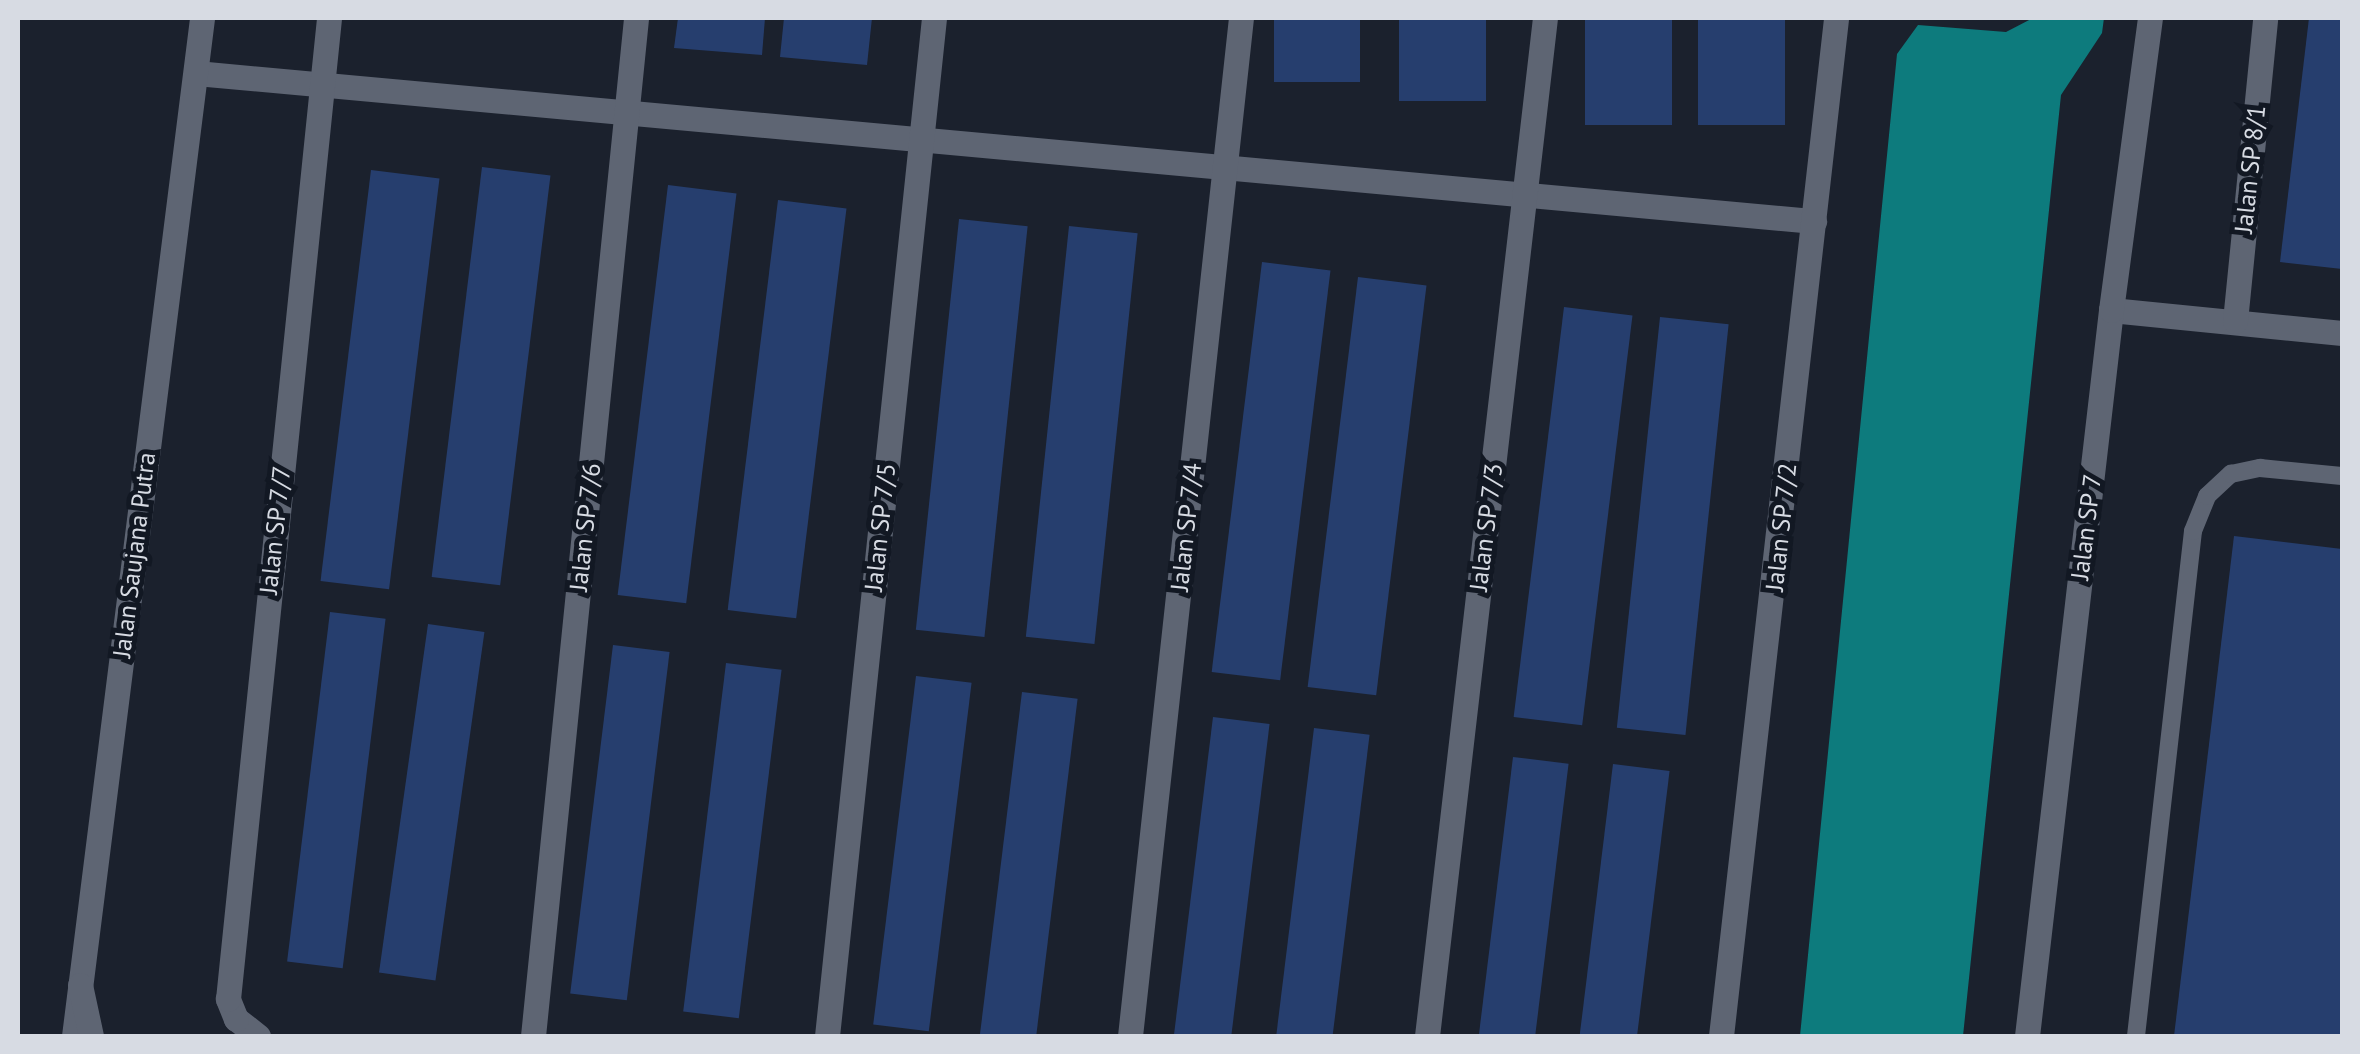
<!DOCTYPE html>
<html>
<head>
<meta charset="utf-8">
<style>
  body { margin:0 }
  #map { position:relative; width:2360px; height:1054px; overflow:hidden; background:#1b212d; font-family:"PT Sans",sans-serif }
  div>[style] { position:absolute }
  .water>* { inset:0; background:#0d7b7d }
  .building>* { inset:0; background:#263e6e; transform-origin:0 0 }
  .lane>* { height:18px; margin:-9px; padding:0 9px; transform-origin:9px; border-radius:9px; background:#5e6573 }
  .street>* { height:25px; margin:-12.5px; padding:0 12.5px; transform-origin:12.5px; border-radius:12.5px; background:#5e6573 }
  .secondary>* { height:25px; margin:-12.5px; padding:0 12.5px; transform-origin:12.5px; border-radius:12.5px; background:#5e6573 }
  span { translate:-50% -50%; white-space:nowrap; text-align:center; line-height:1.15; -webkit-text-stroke:10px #121823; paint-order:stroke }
  .street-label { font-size:25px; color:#d7dbe3 }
  .frame { position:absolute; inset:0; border:20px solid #d7dbe3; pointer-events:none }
</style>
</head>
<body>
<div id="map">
  <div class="water">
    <div style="clip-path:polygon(2033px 18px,2104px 18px,2102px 33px,2061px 95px,1963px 1036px,1800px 1036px,1897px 54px,1918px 25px,2006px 32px)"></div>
  </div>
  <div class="building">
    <div style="clip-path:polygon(678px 18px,765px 18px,762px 55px,674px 48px)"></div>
    <div style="clip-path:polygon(784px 18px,872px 18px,867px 65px,780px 57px)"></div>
    <div style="left:1274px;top:18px;width:86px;height:64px"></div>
    <div style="left:1399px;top:18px;width:87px;height:83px"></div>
    <div style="left:1585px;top:18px;width:87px;height:107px"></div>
    <div style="left:1698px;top:18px;width:87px;height:107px"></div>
    <div style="clip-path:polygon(2309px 18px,2342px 18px,2342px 269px,2280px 262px)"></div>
    <div style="left:482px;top:167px;width:69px;height:413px;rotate:7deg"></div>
    <div style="left:371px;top:170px;width:69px;height:414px;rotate:7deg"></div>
    <div style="left:668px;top:185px;width:69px;height:413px;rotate:7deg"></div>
    <div style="left:778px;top:200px;width:69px;height:413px;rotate:7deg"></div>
    <div style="left:959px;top:219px;width:69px;height:413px;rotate:6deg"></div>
    <div style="left:1069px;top:226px;width:69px;height:413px;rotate:6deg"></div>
    <div style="left:1262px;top:262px;width:69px;height:413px;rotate:7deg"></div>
    <div style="left:1358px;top:277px;width:69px;height:413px;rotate:7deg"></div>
    <div style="left:1564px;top:307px;width:69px;height:413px;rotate:7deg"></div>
    <div style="left:1660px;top:317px;width:69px;height:413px;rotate:6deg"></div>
    <div style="clip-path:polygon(2234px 536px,2342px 549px,2342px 1036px,2174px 1036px)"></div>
    <div style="left:330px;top:612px;width:56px;height:352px;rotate:7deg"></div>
    <div style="left:428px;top:624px;width:57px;height:352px;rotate:8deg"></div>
    <div style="left:613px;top:645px;width:57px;height:351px;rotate:7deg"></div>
    <div style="left:726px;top:663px;width:56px;height:351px;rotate:7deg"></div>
    <div style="left:916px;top:676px;width:56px;height:351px;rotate:7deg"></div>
    <div style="left:1022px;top:692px;width:56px;height:347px;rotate:7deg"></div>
    <div style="left:1213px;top:717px;width:57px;height:322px;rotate:7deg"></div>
    <div style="left:1314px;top:728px;width:56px;height:311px;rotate:7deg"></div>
    <div style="left:1513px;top:757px;width:56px;height:281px;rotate:7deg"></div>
    <div style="left:1613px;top:764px;width:57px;height:274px;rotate:7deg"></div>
  </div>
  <div class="lane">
    <div style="left:2136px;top:1036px;width:508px;rotate:-83.56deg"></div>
    <div style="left:2193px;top:531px;width:38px;rotate:-68deg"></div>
    <div style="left:2207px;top:496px;width:33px;rotate:-43deg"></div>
    <div style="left:2231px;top:474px;width:30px;rotate:-12deg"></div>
    <div style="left:2260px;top:468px;width:82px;rotate:5.6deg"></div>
  </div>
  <div class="street">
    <div style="left:196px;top:73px;width:1625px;rotate:5.23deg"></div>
    <div style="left:2111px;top:310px;width:232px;rotate:5.7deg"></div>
    <div style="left:2235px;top:321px;width:304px;rotate:-84.3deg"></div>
    <div style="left:74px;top:1036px;width:1026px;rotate:-82.83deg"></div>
    <div style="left:258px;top:1036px;width:28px;rotate:-142deg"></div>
    <div style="left:236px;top:1019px;width:22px;rotate:-112deg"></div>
    <div style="left:228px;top:999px;width:986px;rotate:-84.12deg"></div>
    <div style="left:533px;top:1036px;width:1023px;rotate:-84.22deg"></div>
    <div style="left:827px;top:1036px;width:1024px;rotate:-84deg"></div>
    <div style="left:1130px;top:1036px;width:1024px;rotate:-83.78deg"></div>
    <div style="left:1427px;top:1036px;width:1025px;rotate:-83.39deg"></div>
    <div style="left:1721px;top:1036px;width:1024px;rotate:-83.55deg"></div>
    <div style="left:2027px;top:1036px;width:731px;rotate:-83.4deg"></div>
    <div style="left:2111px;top:310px;width:295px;rotate:-82.4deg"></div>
  </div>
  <div class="secondary">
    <div style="left:80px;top:985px;width:52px;rotate:77.8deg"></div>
  </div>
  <div class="street-label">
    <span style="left:2250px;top:169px;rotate:-84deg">Jalan SP 8/1</span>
    <span style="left:585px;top:527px;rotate:-84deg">Jalan SP 7/6</span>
    <span style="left:880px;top:527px;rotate:-84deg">Jalan SP 7/5</span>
    <span style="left:1186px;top:527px;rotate:-84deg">Jalan SP 7/4</span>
    <span style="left:1486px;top:527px;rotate:-83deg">Jalan SP 7/3</span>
    <span style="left:1781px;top:527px;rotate:-84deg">Jalan SP 7/2</span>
    <span style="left:2086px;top:527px;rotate:-83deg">Jalan SP 7</span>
    <span style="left:275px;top:530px;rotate:-84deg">Jalan SP 7/7</span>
    <span style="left:134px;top:555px;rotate:-83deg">Jalan Saujana Putra</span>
  </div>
  <div class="frame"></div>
</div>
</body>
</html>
